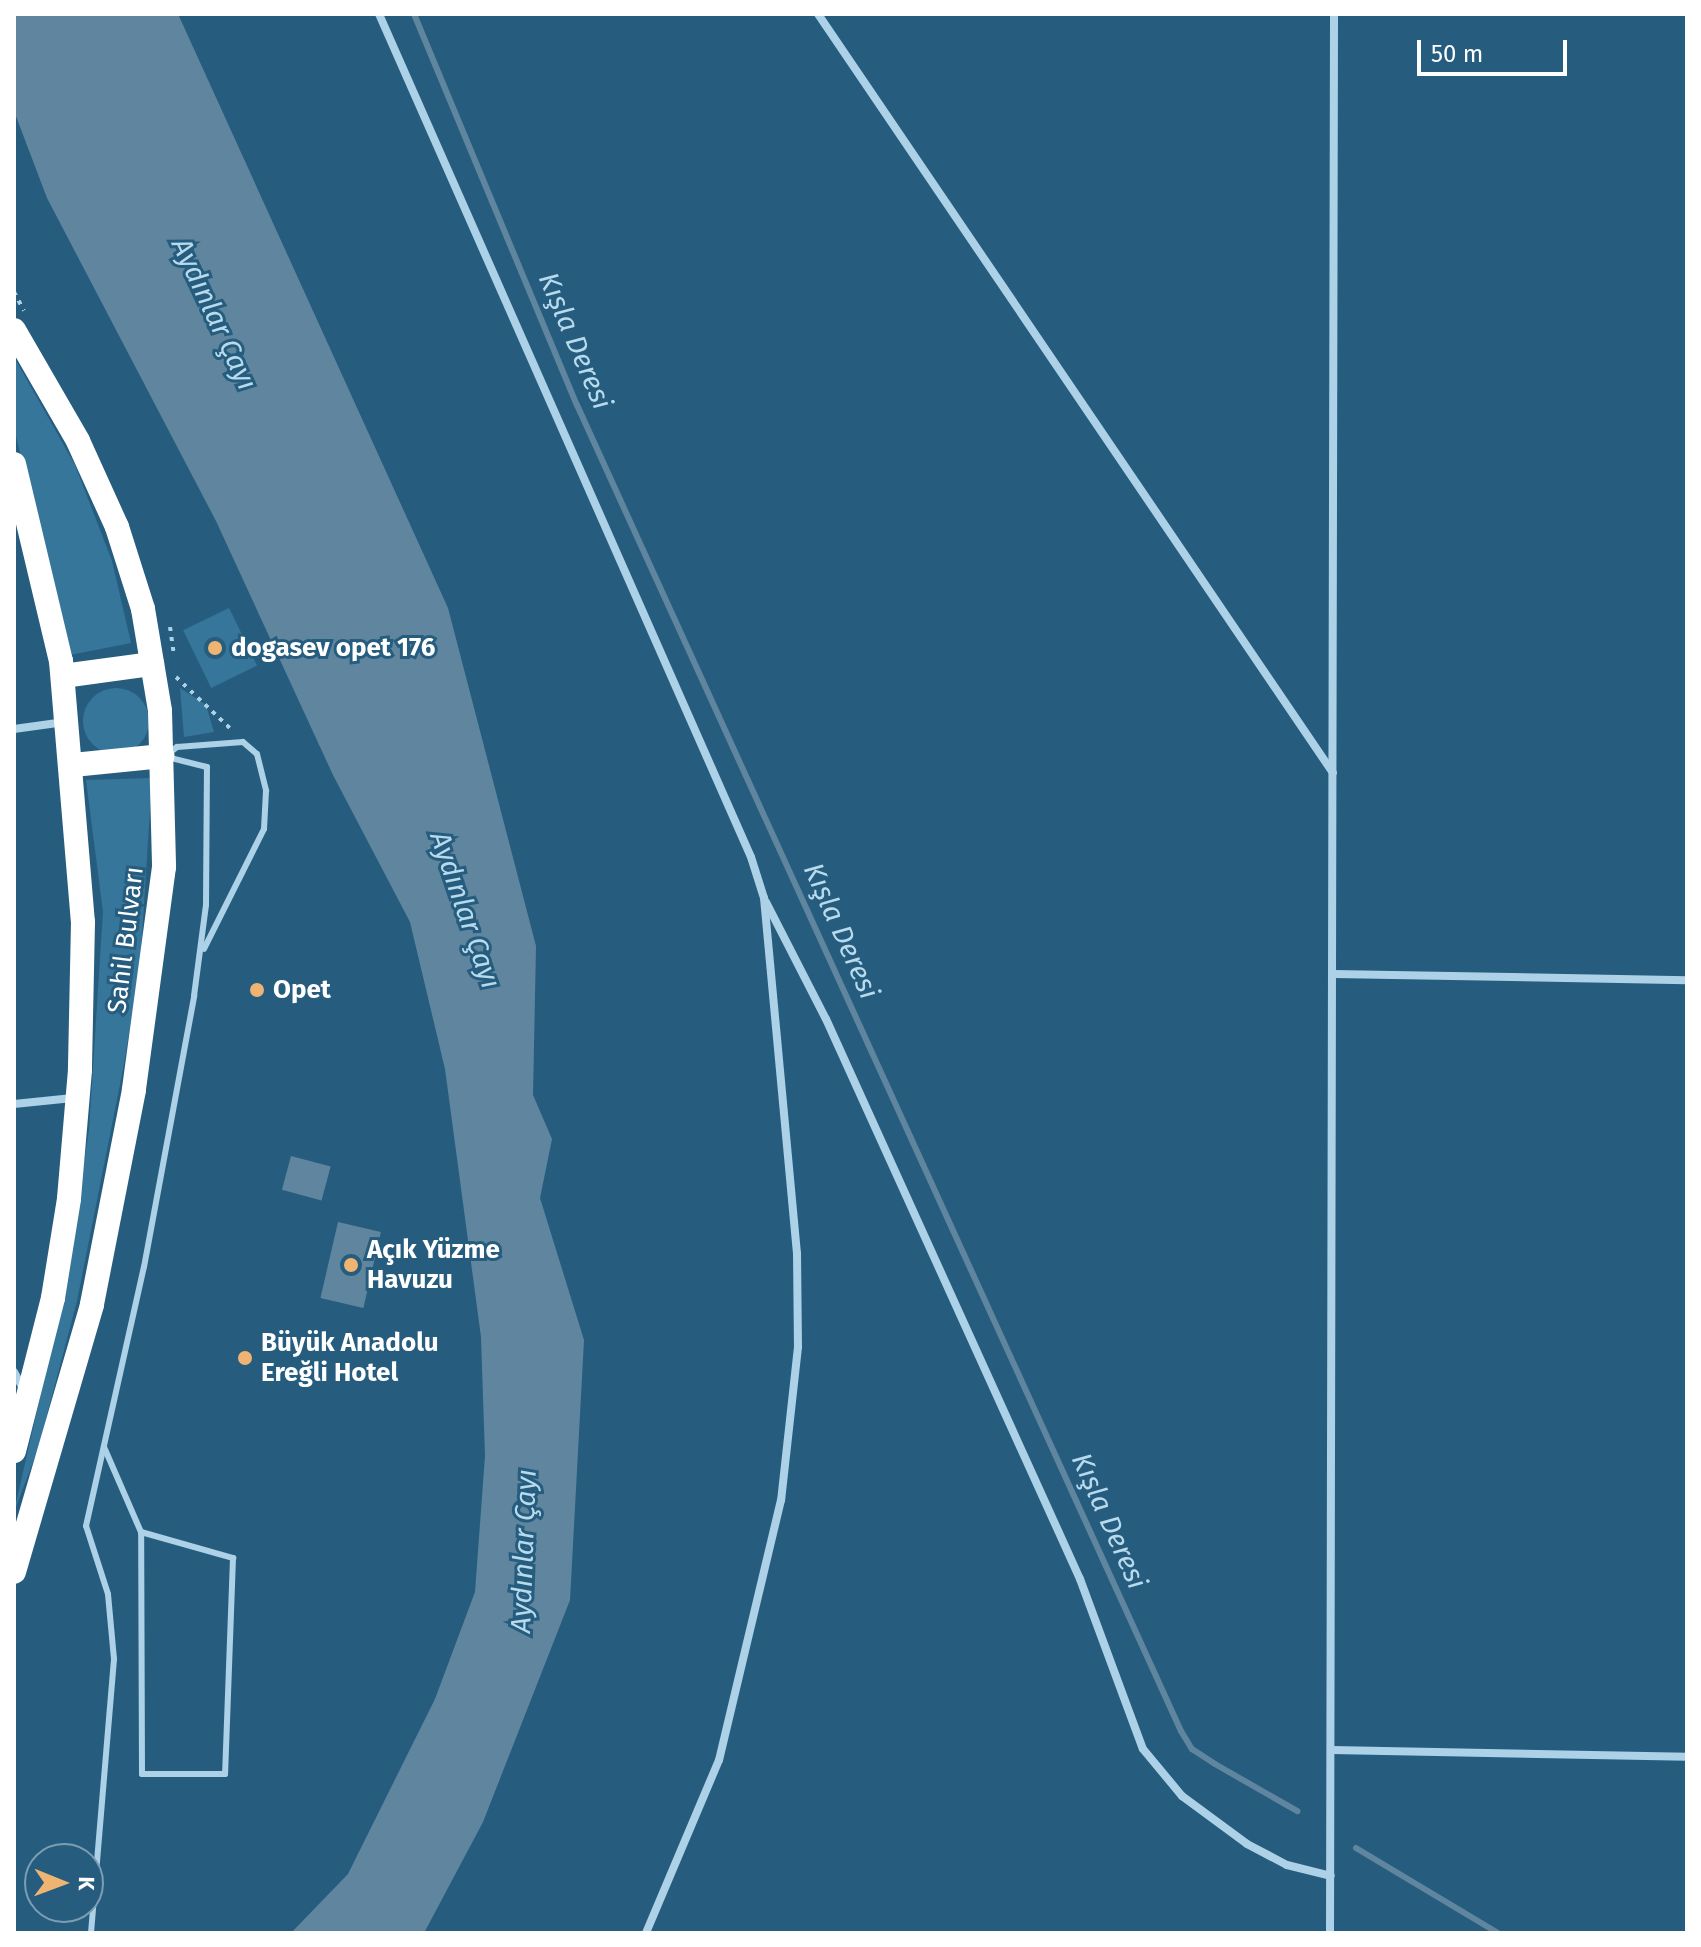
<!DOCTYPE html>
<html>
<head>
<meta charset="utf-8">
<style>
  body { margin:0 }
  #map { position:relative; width:1701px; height:1947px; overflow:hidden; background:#265d7f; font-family:"Fira Sans",sans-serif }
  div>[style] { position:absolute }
  .green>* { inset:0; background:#36769b; transform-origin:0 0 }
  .round { border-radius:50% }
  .water>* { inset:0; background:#60869f; transform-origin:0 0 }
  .stream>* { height:6px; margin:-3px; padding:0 3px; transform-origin:3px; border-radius:3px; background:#60869f }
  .path>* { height:4px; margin-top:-2px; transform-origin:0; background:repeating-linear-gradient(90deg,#add1e6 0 4px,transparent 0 10px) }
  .lane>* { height:6px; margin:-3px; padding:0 3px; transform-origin:3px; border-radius:3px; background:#add1e6 }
  .street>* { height:8px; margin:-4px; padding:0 4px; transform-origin:4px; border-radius:4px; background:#add1e6 }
  .highway>* { height:24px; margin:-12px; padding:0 12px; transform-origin:12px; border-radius:12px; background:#fff }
  .dots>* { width:22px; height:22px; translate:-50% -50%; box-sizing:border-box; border:4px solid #265d7f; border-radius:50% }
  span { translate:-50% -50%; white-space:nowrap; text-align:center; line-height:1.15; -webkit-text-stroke:6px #265d7f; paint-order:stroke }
  .poi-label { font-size:26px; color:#fff; font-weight:700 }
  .left { translate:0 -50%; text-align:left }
  .street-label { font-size:26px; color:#fff }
  .water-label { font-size:28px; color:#b8daed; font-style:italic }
  .frame { position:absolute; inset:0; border:16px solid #fff; pointer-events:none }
  .north { position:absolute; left:24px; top:1843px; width:80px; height:80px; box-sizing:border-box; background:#265d7f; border:2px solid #7d9eb2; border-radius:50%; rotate:91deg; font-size:22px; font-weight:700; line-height:32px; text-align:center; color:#fff }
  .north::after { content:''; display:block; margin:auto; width:28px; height:36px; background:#efb472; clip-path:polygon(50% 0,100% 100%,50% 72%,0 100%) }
  .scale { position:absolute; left:1417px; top:40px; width:150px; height:36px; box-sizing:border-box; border:4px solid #fff; border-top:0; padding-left:10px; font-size:24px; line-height:28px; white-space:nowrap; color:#fff; -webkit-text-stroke:6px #265d7f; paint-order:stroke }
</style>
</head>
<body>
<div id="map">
  <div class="green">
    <div style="clip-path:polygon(14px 357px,75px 465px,112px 561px,131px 643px,70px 655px,14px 428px)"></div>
    <div style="left:229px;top:608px;width:64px;height:51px;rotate:64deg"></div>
    <div class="round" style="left:83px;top:688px;width:66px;height:66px"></div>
    <div style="clip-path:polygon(180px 688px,206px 705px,214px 732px,184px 737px)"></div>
    <div style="clip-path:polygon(152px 778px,140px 968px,124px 1064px,77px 1301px,38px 1449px,14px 1512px,63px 1296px,89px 1130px,103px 912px,86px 780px)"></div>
  </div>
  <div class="water">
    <div style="clip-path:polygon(14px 14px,178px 14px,448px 608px,536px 946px,533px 1095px,552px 1139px,540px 1198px,584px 1340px,570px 1600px,483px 1822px,424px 1933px,291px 1933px,348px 1874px,435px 1699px,475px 1592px,485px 1456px,481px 1337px,445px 1069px,410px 922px,333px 775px,216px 521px,47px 198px,14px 111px)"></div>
    <div style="left:291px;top:1156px;width:41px;height:35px;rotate:15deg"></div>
    <div style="left:338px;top:1222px;width:44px;height:78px;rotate:13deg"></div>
  </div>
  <div class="stream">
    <div style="left:414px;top:14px;width:424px;rotate:67.4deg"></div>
    <div style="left:577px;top:405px;width:1457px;rotate:65.51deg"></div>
    <div style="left:1181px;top:1731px;width:21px;rotate:59deg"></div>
    <div style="left:1192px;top:1749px;width:27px;rotate:33deg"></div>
    <div style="left:1215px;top:1764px;width:95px;rotate:29.8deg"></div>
    <div style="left:1356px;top:1848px;width:165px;rotate:30.9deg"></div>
  </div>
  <div class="path">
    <div style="left:14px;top:292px;width:21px;rotate:62deg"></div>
    <div style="left:170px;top:627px;width:30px;rotate:82deg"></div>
    <div style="left:176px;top:677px;width:79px;rotate:43.5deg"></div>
  </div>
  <div class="lane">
    <div style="left:169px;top:753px;width:10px;rotate:-37deg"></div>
    <div style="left:177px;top:747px;width:66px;rotate:-4.3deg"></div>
    <div style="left:243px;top:742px;width:18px;rotate:41deg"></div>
    <div style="left:257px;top:754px;width:38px;rotate:76deg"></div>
    <div style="left:266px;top:791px;width:38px;rotate:93deg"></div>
    <div style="left:264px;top:829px;width:134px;rotate:116.6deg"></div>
    <div style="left:104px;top:1447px;width:93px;rotate:66.5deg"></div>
    <div style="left:141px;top:1532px;width:96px;rotate:15.8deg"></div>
    <div style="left:233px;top:1558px;width:216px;rotate:92.1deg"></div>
    <div style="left:225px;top:1774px;width:83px;rotate:180deg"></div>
    <div style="left:142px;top:1774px;width:242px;rotate:-90.2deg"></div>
    <div style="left:91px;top:1933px;width:275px;rotate:-85.2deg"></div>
    <div style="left:114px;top:1659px;width:65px;rotate:-95.3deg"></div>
    <div style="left:108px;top:1594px;width:71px;rotate:-107.9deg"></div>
    <div style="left:86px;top:1526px;width:265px;rotate:-77.4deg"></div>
    <div style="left:144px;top:1267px;width:276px;rotate:-79.5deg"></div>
    <div style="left:194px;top:996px;width:92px;rotate:-82.5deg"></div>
    <div style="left:206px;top:905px;width:138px;rotate:-89.6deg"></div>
    <div style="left:207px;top:767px;width:41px;rotate:-166deg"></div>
  </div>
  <div class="street">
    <div style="left:379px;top:14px;width:921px;rotate:66.19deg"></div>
    <div style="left:751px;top:857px;width:43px;rotate:72.4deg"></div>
    <div style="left:764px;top:898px;width:357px;rotate:84.7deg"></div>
    <div style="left:797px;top:1253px;width:94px;rotate:89.4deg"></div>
    <div style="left:798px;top:1347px;width:154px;rotate:96.3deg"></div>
    <div style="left:781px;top:1500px;width:267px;rotate:103.4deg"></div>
    <div style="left:719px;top:1760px;width:188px;rotate:112.9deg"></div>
    <div style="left:818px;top:14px;width:917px;rotate:55.84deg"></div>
    <div style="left:14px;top:729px;width:51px;rotate:-7.8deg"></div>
    <div style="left:766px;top:902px;width:131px;rotate:62.9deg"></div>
    <div style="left:826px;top:1019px;width:615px;rotate:65.6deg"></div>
    <div style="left:1080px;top:1579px;width:181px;rotate:69.7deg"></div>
    <div style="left:1143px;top:1749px;width:61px;rotate:50.3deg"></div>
    <div style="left:1182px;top:1796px;width:81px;rotate:36.4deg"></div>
    <div style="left:1247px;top:1844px;width:45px;rotate:27.7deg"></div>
    <div style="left:1287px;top:1865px;width:45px;rotate:14deg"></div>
    <div style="left:1333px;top:974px;width:354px;rotate:1deg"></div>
    <div style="left:14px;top:1104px;width:59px;rotate:-5.8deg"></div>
    <div style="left:14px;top:1372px;width:21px;rotate:61deg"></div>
    <div style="left:1332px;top:1750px;width:355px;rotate:1.1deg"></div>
    <div style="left:1330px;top:1933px;width:1919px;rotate:-89.88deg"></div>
  </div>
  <div class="highway">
    <div style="left:14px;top:330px;width:128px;rotate:60deg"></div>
    <div style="left:78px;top:441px;width:94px;rotate:65.6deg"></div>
    <div style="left:117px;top:527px;width:86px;rotate:72.4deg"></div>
    <div style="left:143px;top:609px;width:103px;rotate:80.5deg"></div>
    <div style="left:160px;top:711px;width:156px;rotate:88.5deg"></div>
    <div style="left:164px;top:867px;width:225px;rotate:97.7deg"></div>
    <div style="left:134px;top:1090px;width:219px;rotate:101.1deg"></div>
    <div style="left:92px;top:1305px;width:278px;rotate:106.3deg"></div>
    <div style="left:14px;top:464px;width:203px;rotate:76.6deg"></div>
    <div style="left:61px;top:661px;width:262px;rotate:85.2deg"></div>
    <div style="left:83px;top:922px;width:148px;rotate:91.2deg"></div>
    <div style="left:80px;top:1070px;width:129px;rotate:94.9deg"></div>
    <div style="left:69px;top:1199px;width:100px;rotate:99.2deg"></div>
    <div style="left:53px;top:1298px;width:158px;rotate:104.3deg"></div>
    <div style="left:63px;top:676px;width:90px;rotate:-7.7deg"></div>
    <div style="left:73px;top:765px;width:90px;rotate:-5.7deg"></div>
  </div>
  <div class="dots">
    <div style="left:215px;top:648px;background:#efb472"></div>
    <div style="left:257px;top:990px;background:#efb472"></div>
    <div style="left:351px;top:1265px;background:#efb472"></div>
    <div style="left:245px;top:1358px;background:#efb472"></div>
  </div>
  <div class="poi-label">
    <span class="left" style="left:231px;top:648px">dogasev opet 176</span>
    <span class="left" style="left:273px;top:990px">Opet</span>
    <span class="left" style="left:367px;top:1265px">Açık Yüzme<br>Havuzu</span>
    <span class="left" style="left:261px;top:1358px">Büyük Anadolu<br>Ereğli Hotel</span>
  </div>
  <div class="street-label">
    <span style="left:126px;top:940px;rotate:-83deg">Sahil Bulvarı</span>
  </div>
  <div class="water-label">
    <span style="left:214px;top:314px;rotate:65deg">Aydınlar Çayı</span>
    <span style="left:575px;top:341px;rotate:67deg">Kışla Deresi</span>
    <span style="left:465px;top:910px;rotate:71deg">Aydınlar Çayı</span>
    <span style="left:841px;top:931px;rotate:66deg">Kışla Deresi</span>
    <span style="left:1109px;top:1521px;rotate:66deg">Kışla Deresi</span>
    <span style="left:524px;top:1551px;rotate:-88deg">Aydınlar Çayı</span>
  </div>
  <div class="frame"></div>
  <div class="north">K</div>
  <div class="scale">50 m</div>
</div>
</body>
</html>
